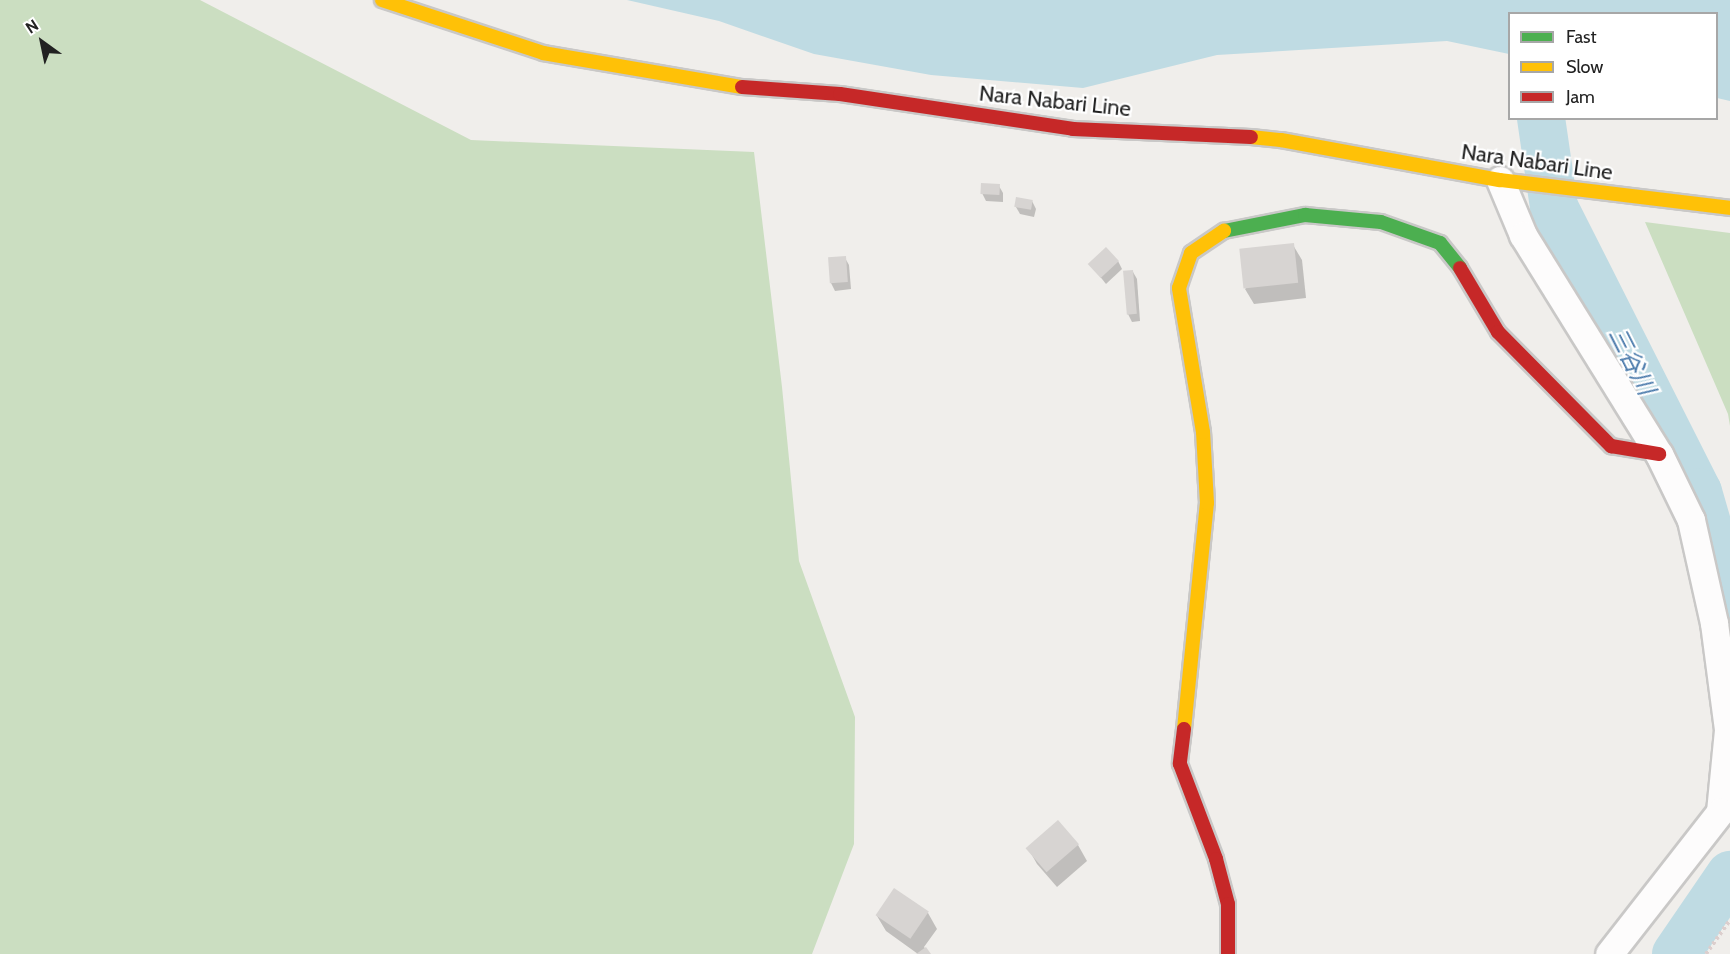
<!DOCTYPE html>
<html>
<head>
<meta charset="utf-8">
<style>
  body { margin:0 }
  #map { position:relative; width:1730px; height:954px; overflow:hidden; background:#f0eeeb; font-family:Cabin,"Noto Sans JP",sans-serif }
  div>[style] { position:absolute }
  .forest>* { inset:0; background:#cbdec1 }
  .water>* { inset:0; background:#bfdbe3 }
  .shadow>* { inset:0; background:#0003 }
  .river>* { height:48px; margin:-24px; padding:0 24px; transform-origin:24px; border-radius:24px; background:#bfdbe3 }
  .building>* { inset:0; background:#d7d4d2; transform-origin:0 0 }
  .path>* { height:4px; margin-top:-2px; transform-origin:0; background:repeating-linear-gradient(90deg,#dccecd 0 3px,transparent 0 6px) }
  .roads { filter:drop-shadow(2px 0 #c9c8c7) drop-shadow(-2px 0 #c9c8c7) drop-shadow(0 2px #c9c8c7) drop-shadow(0 -2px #c9c8c7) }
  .street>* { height:27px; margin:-13.5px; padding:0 13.5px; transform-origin:13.5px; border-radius:13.5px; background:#fdfcfc }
  .fast>* { height:14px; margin:-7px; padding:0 7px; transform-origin:7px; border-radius:7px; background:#4caf50 }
  .slow>* { height:14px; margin:-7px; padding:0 7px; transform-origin:7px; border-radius:7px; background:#ffc107 }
  .jam>* { height:14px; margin:-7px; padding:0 7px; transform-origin:7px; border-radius:7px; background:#c62828 }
  span { translate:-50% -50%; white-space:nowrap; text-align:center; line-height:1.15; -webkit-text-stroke:4.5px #fff; paint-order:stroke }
  .street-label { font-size:22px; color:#222 }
  .water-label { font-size:24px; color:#4a7aab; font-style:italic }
  .legend { position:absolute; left:1508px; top:12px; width:210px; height:108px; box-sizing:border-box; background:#fff; border:2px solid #a7a7a7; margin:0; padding:8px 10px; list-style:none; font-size:18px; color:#222 }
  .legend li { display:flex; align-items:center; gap:12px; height:30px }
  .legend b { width:30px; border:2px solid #a7a7a7 }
  .north { position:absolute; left:12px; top:12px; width:60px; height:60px; -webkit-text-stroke:4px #fff; paint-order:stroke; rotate:327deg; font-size:16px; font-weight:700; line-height:24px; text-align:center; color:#222 }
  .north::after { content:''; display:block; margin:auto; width:21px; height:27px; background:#222; clip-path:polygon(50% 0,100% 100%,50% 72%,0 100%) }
</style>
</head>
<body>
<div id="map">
  <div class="forest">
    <div style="clip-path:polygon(0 0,200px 0,471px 140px,754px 152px,782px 387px,799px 561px,855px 717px,854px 844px,812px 954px,0 954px)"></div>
    <div style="clip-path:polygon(1645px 222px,1730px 233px,1730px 426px,1728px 414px)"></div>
  </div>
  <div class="water">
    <div style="clip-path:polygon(627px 0,1730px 0,1730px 101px,1717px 98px,1716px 14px,1510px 14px,1509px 54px,1447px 41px,1217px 55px,1083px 88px,931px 75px,814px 54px,719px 21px)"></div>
  </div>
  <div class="shadow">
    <div style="clip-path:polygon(999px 186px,1003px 193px,1003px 202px,986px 201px,982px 193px)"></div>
    <div style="clip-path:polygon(1032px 201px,1036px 209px,1034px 217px,1020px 214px,1016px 207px)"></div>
    <div style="clip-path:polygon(1293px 245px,1302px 260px,1306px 298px,1254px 304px,1245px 289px)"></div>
    <div style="clip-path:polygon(845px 258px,849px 265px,851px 289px,835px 291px,831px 283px)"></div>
    <div style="clip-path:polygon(1118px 261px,1122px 269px,1106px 284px,1090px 264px)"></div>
    <div style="clip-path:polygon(1133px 272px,1137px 279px,1140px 321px,1132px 322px,1128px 314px)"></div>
    <div style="clip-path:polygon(1078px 845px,1087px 861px,1057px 887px,1037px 864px,1028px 848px)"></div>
    <div style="clip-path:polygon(895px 890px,928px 913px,937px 929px,924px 947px,929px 954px,918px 954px,886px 931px,877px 916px)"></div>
  </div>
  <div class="river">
    <div style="left:1541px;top:118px;width:90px;rotate:81.7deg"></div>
    <div style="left:1554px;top:207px;width:319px;rotate:63.2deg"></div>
    <div style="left:1698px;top:492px;width:116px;rotate:73.9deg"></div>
    <div style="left:1676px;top:954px;width:96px;rotate:-55.6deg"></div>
  </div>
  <div class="building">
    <div style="left:981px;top:183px;width:19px;height:11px;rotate:3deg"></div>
    <div style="left:1016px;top:197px;width:17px;height:10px;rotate:10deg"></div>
    <div style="left:1294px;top:243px;width:40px;height:55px;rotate:84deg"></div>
    <div style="left:1106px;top:247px;width:19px;height:25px;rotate:47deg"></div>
    <div style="left:846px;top:256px;width:26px;height:18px;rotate:86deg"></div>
    <div style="left:1133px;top:270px;width:44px;height:10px;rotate:85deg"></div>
    <div style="left:1058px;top:820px;width:32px;height:43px;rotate:49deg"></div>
    <div style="left:894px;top:888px;width:42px;height:33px;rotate:34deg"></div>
    <div style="clip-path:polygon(926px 947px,931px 954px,916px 954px)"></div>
  </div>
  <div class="path">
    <div style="left:1706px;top:954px;width:42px;rotate:-54.8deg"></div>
  </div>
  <div class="roads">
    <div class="street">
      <div style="left:1500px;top:180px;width:60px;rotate:67.3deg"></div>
      <div style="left:1523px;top:235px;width:258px;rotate:58.2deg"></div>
      <div style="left:1659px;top:454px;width:73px;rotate:64.1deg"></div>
      <div style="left:1691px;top:520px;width:106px;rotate:77.4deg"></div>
      <div style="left:1714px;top:623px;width:108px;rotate:82.5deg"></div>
      <div style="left:1728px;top:730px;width:82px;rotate:95.6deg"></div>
      <div style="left:1720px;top:812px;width:180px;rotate:128deg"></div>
    </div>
    <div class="fast">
      <div style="left:1224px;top:231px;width:83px;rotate:-11.2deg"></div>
      <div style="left:1305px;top:215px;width:76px;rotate:5.3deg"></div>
      <div style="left:1381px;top:222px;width:63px;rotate:19.6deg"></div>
      <div style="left:1440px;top:243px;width:32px;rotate:51deg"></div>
    </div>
    <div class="slow">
      <div style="left:382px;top:0;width:169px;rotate:18.2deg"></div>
      <div style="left:543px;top:53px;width:202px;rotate:9.7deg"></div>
      <div style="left:1251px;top:137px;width:30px;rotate:6deg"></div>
      <div style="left:1281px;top:140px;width:223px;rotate:10.4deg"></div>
      <div style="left:1500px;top:180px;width:232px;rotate:6.9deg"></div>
      <div style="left:1184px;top:729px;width:227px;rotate:-84.2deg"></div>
      <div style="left:1207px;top:503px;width:71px;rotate:-93.2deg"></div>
      <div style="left:1203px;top:432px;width:146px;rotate:-99.5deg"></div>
      <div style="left:1179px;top:288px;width:37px;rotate:-71deg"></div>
      <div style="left:1191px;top:253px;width:40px;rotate:-34deg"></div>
    </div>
    <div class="jam">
      <div style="left:742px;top:87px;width:98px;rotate:4.1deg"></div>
      <div style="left:840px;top:94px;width:236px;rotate:8.5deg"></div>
      <div style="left:1073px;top:129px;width:178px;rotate:2.6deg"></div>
      <div style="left:1460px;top:268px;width:74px;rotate:59.3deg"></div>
      <div style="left:1498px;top:332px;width:161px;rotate:45.3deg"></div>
      <div style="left:1611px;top:446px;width:49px;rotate:9.5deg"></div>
      <div style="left:1184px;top:729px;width:35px;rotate:97deg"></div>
      <div style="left:1180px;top:764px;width:102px;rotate:69.2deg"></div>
      <div style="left:1216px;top:859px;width:47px;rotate:75.1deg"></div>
      <div style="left:1228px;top:904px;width:50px;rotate:90deg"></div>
    </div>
  </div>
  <div class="street-label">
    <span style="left:1055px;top:101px;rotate:6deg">Nara Nabari Line</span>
    <span style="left:1537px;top:162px;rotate:8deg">Nara Nabari Line</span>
  </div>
  <div class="water-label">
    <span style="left:1632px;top:361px;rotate:63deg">三谷川</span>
  </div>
  <ul class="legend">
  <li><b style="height:8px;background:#4caf50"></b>Fast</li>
  <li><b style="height:8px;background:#ffc107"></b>Slow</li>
  <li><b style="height:8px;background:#c62828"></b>Jam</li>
  </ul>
  <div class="north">N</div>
</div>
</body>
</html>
